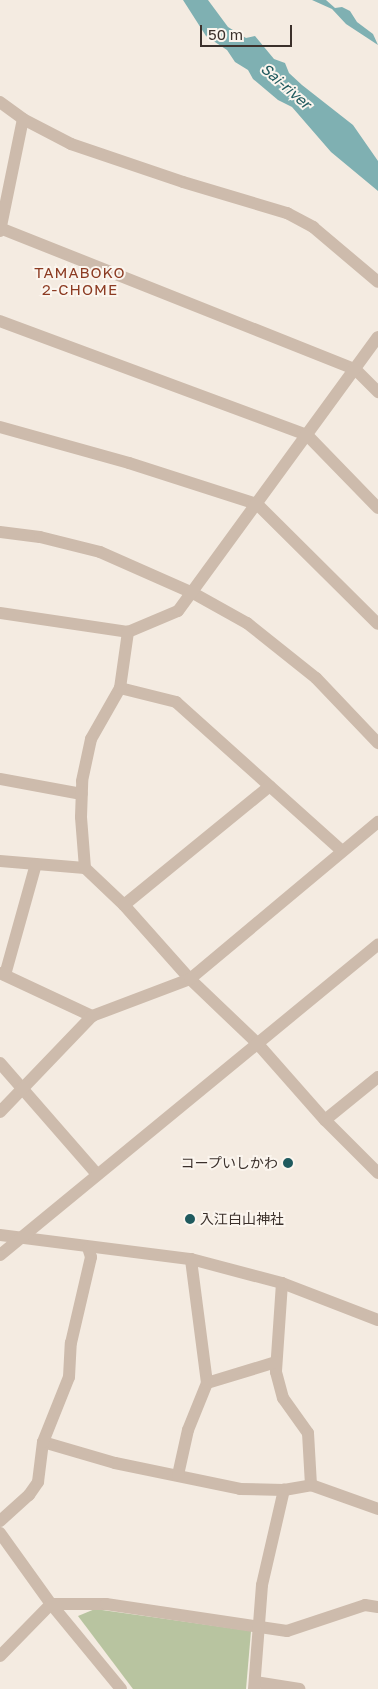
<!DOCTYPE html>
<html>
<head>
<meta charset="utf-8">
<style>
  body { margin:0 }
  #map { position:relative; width:378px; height:1689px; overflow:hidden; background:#f4ebe1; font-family:"Golos Text","Noto Sans JP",sans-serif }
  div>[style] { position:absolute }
  .green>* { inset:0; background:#b8c4a0 }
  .water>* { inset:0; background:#7fb0b2 }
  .minor>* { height:12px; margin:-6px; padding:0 6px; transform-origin:6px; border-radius:6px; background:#cdbbac }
  .dots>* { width:14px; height:14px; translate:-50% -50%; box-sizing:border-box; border:2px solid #fbf5ee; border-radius:50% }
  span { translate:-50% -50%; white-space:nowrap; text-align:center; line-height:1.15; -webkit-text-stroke:4px #fbf5ee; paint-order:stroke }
  .poi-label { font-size:14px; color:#3b302b }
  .right { translate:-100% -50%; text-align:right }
  .left { translate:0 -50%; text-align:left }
  .water-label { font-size:15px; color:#1f5a5e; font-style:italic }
  .neighbourhood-label { font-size:15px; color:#8c3b22; letter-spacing:1px }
  .scale { position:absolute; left:200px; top:25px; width:92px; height:22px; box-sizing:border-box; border:2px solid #3b302b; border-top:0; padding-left:6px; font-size:15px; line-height:18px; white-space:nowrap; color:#3b302b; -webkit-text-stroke:4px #fbf5ee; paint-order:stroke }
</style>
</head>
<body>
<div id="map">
  <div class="green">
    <div style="clip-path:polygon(95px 1609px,251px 1631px,246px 1689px,133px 1689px,78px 1616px)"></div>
  </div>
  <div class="water">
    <div style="clip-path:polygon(183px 0,208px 0,228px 27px,246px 38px,255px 36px,274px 59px,285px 63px,289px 73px,302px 85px,353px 125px,378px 161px,378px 191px,331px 152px,292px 107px,278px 100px,253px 79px,248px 70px,235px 62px,227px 50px,206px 36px)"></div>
    <div style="clip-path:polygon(312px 0,326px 0,335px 8px,342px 7px,350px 11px,357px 22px,373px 34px,378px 45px,346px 24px,332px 9px)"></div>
  </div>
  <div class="minor">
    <div style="left:0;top:102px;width:29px;rotate:36deg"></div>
    <div style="left:23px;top:119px;width:54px;rotate:27.5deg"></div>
    <div style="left:71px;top:144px;width:118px;rotate:18.7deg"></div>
    <div style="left:183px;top:182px;width:109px;rotate:16.6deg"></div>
    <div style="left:287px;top:213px;width:30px;rotate:28deg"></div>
    <div style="left:313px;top:227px;width:85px;rotate:40.2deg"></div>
    <div style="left:0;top:228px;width:382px;rotate:21.7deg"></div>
    <div style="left:355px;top:369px;width:33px;rotate:45deg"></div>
    <div style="left:0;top:231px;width:114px;rotate:-78.4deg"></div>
    <div style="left:0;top:321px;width:327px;rotate:20.4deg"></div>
    <div style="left:307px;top:435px;width:102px;rotate:45.8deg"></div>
    <div style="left:0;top:427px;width:134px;rotate:15.6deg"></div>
    <div style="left:129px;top:463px;width:134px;rotate:17.8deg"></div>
    <div style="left:257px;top:504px;width:170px;rotate:44.8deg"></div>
    <div style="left:0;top:532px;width:40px;rotate:7.1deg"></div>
    <div style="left:40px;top:537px;width:62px;rotate:14deg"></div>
    <div style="left:100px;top:552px;width:102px;rotate:23.8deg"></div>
    <div style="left:193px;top:593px;width:62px;rotate:29.1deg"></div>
    <div style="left:247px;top:623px;width:88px;rotate:38.6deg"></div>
    <div style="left:316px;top:678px;width:90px;rotate:46.4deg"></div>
    <div style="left:0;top:613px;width:129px;rotate:8.4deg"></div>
    <div style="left:128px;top:632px;width:54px;rotate:-22.8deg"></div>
    <div style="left:178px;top:611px;width:339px;rotate:-53.9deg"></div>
    <div style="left:120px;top:688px;width:58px;rotate:14deg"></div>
    <div style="left:176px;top:702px;width:223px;rotate:41.9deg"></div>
    <div style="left:0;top:779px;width:83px;rotate:10.4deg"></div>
    <div style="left:0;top:861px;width:85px;rotate:4.7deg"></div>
    <div style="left:85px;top:868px;width:54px;rotate:43.5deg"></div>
    <div style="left:124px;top:905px;width:99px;rotate:48.3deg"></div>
    <div style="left:190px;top:979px;width:93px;rotate:43.7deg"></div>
    <div style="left:257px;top:1043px;width:103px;rotate:48.6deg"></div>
    <div style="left:325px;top:1120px;width:75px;rotate:45deg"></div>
    <div style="left:85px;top:868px;width:51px;rotate:-94.5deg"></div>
    <div style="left:81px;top:817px;width:36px;rotate:-88deg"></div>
    <div style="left:82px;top:781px;width:43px;rotate:-77.9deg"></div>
    <div style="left:91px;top:739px;width:59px;rotate:-60.4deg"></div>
    <div style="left:120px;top:688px;width:57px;rotate:-81.9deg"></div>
    <div style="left:124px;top:905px;width:188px;rotate:-39.2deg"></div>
    <div style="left:0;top:973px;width:102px;rotate:25.1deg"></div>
    <div style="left:5px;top:975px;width:115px;rotate:-74.4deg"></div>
    <div style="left:0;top:1063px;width:146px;rotate:48.9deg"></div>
    <div style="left:0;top:1112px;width:133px;rotate:-46.2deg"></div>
    <div style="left:92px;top:1016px;width:105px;rotate:-20.7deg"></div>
    <div style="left:190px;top:979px;width:245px;rotate:-39.9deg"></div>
    <div style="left:325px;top:1120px;width:68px;rotate:-39.1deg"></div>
    <div style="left:0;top:1235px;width:193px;rotate:7.2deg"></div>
    <div style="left:191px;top:1259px;width:94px;rotate:14.8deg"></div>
    <div style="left:282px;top:1283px;width:103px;rotate:21.1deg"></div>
    <div style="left:0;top:1255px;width:489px;rotate:-39.4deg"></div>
    <div style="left:282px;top:1283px;width:89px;rotate:93.9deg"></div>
    <div style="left:276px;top:1372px;width:27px;rotate:75deg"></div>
    <div style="left:283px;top:1398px;width:43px;rotate:54.5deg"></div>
    <div style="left:308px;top:1433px;width:52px;rotate:86.7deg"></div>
    <div style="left:207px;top:1383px;width:72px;rotate:-16.9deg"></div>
    <div style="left:43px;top:1442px;width:75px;rotate:16.3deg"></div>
    <div style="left:115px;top:1463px;width:128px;rotate:11.7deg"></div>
    <div style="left:240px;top:1489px;width:44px;rotate:1.3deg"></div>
    <div style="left:284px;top:1490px;width:27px;rotate:-10deg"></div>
    <div style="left:311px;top:1485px;width:71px;rotate:19.7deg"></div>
    <div style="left:178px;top:1475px;width:46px;rotate:-77.5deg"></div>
    <div style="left:188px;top:1430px;width:51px;rotate:-68deg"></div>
    <div style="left:207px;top:1383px;width:125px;rotate:-97.4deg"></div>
    <div style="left:0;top:1521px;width:39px;rotate:-42deg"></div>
    <div style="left:29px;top:1495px;width:16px;rotate:-55deg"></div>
    <div style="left:38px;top:1482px;width:40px;rotate:-82.9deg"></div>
    <div style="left:43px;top:1442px;width:70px;rotate:-68.2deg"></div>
    <div style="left:69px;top:1377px;width:34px;rotate:-87deg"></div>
    <div style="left:71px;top:1343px;width:88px;rotate:-76.9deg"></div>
    <div style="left:91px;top:1257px;width:9px;rotate:-108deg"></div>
    <div style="left:0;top:1533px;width:87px;rotate:54.3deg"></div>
    <div style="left:51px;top:1604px;width:110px;rotate:50.5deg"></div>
    <div style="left:0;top:1656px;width:73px;rotate:-45.6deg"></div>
    <div style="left:51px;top:1604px;width:55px"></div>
    <div style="left:106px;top:1604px;width:183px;rotate:8.5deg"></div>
    <div style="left:287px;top:1631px;width:82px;rotate:-18.4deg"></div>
    <div style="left:365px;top:1605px;width:13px;rotate:9deg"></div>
    <div style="left:255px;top:1682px;width:45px;rotate:9deg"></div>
    <div style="left:254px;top:1689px;width:104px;rotate:-85.6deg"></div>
    <div style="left:262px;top:1585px;width:98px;rotate:-77deg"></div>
  </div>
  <div class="dots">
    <div style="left:288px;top:1163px;background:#1f5a5e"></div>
    <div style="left:190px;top:1219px;background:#1f5a5e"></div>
  </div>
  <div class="poi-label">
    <span class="right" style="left:278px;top:1163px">コープいしかわ</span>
    <span class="left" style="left:200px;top:1219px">入江白山神社</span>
  </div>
  <div class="water-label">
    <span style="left:286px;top:86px;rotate:41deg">Sai-river</span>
  </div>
  <div class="neighbourhood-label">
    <span style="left:80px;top:281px">TAMABOKO<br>2-CHOME</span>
  </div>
  <div class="scale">50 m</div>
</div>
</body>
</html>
